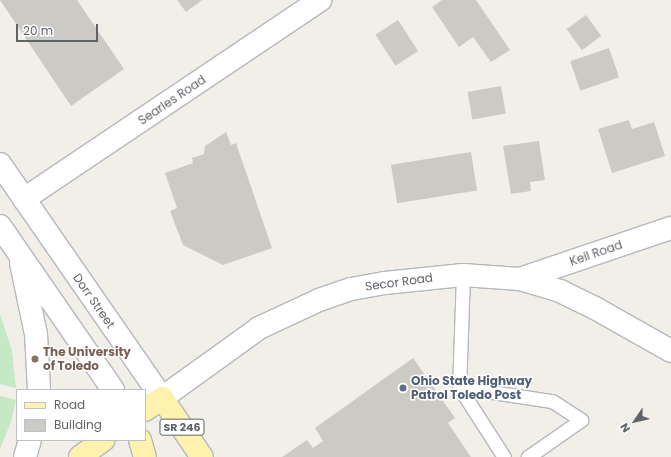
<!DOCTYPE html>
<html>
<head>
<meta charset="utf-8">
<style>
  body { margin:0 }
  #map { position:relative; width:671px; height:457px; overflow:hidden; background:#f1efe8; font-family:Poppins,sans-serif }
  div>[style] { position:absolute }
  .green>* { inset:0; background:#c5e8c5 }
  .building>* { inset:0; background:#cccac5; transform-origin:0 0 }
  .roads { filter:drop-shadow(1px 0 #b5b8bc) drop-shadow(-1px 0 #b5b8bc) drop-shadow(0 1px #b5b8bc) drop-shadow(0 -1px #b5b8bc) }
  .lane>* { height:13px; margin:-6.5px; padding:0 6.5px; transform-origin:6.5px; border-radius:6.5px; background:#fff }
  .street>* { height:22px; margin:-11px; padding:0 11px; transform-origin:11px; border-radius:11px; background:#fff }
  .secondary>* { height:22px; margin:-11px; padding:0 11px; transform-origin:11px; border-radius:11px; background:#fff }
  .primary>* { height:22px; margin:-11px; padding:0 11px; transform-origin:11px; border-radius:11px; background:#fff2af }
  .dots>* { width:11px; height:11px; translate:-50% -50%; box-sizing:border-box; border:2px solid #fff; border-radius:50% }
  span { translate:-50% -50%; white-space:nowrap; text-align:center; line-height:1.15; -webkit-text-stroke:3px #fff; paint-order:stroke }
  .shield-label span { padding:1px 3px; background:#fff; border:1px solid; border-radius:3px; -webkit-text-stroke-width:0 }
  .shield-label { font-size:11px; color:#5f6368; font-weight:700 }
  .street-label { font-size:12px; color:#5f6368 }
  .education-label { font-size:12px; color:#785e54; font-weight:700 }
  .left { translate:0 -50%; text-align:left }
  .service-label { font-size:12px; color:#4e5e75; font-weight:700 }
  .legend { position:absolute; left:16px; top:389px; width:130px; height:52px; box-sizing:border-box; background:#fff; border:1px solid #bfc1c3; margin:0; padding:5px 7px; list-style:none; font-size:12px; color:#5f6368 }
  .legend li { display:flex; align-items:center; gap:8px; height:20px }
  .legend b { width:20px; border:1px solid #bfc1c3 }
  .north { position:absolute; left:615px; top:401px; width:40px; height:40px; -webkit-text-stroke:3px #fff; paint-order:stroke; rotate:236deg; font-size:11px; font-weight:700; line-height:16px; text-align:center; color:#5f6368 }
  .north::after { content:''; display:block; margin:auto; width:14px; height:18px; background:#5f6368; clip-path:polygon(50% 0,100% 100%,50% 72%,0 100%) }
  .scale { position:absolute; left:16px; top:24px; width:82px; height:18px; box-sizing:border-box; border:2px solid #5f6368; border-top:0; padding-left:5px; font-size:12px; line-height:14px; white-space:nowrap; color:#5f6368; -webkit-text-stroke:3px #fff; paint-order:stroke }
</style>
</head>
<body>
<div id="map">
  <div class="green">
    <div style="clip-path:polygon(0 314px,12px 351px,16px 388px,0 384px)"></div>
    <div style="clip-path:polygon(0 396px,16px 400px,11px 422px,0 449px)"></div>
  </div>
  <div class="building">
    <div style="clip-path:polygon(0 0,77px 0,124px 69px,71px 106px)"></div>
    <div style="clip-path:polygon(177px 0,202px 0,186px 12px)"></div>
    <div style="clip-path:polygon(442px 0,476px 0,510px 50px,491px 62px,473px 37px,459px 47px,432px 7px)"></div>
    <div style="left:586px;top:15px;width:26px;height:24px;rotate:54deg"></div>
    <div style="left:398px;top:20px;width:37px;height:27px;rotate:57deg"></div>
    <div style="left:609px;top:48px;width:31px;height:41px;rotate:71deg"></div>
    <div style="left:501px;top:86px;width:28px;height:34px;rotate:80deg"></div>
    <div style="clip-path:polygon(629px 120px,632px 129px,654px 122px,665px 156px,612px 173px,598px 129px)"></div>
    <div style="clip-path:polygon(226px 132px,231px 145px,236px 143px,272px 248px,223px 265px,183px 245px,170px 211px,177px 208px,165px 173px,193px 163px,192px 158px,204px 154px,205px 146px)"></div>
    <div style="clip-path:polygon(539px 141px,545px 180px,530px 182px,531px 191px,511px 194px,503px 146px)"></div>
    <div style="left:471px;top:152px;width:39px;height:81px;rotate:81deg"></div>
    <div style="clip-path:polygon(413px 358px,455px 418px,448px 423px,471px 457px,282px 457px,307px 440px,313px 448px,323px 441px,315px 428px)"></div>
  </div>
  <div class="roads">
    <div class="lane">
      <div style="left:463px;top:275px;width:112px;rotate:92deg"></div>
      <div style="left:459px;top:387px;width:94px;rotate:8.6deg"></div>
      <div style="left:552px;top:401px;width:35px;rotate:33deg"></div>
      <div style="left:581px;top:420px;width:65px;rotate:145.1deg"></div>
      <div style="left:459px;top:387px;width:83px;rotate:57.3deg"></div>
    </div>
    <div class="street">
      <div style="left:24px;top:199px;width:357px;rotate:-33.9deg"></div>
      <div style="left:520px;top:279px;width:159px;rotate:-18.7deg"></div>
      <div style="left:162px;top:398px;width:120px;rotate:-35.8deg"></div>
      <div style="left:259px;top:328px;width:66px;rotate:-25deg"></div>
      <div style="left:319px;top:300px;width:34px;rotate:-19deg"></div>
      <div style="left:351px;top:289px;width:35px;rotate:-10deg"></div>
      <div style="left:385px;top:283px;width:78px;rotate:-5.9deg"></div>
      <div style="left:463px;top:275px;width:57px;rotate:4deg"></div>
      <div style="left:520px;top:279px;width:42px;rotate:16.7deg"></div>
      <div style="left:560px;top:291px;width:39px;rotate:26deg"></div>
      <div style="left:595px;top:308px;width:87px;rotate:29.5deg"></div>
    </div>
    <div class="secondary">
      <div style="left:0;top:164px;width:285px;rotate:55.3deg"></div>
      <div style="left:0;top:226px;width:199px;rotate:55.4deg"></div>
      <div style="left:21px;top:263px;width:73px;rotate:78.1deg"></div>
      <div style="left:36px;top:334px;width:56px;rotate:86.9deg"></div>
      <div style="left:25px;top:457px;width:18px;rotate:-74deg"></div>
    </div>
    <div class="primary">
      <div style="left:145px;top:410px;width:21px;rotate:-35deg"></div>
      <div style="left:162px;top:398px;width:71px;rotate:55.9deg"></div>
      <div style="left:140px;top:440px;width:18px;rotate:74deg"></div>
      <div style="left:80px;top:457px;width:29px;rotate:-36deg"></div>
    </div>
  </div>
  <div class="dots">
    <div style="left:35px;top:359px;background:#8d6e63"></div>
    <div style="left:403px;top:388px;background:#5c6f8a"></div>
  </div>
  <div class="shield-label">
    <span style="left:182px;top:427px">SR 246</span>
  </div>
  <div class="street-label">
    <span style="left:172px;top:100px;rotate:-34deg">Searles Road</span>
    <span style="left:596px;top:253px;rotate:-19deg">Keil Road</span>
    <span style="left:399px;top:282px;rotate:-8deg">Secor Road</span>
    <span style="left:94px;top:301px;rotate:55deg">Dorr Street</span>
  </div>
  <div class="education-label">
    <span class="left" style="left:43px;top:359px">The University<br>of Toledo</span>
  </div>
  <div class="service-label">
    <span class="left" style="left:411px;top:388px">Ohio State Highway<br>Patrol Toledo Post</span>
  </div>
  <ul class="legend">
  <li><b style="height:5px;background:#fff2af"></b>Road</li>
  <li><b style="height:11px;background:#cccac5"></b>Building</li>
  </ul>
  <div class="north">N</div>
  <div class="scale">20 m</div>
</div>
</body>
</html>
